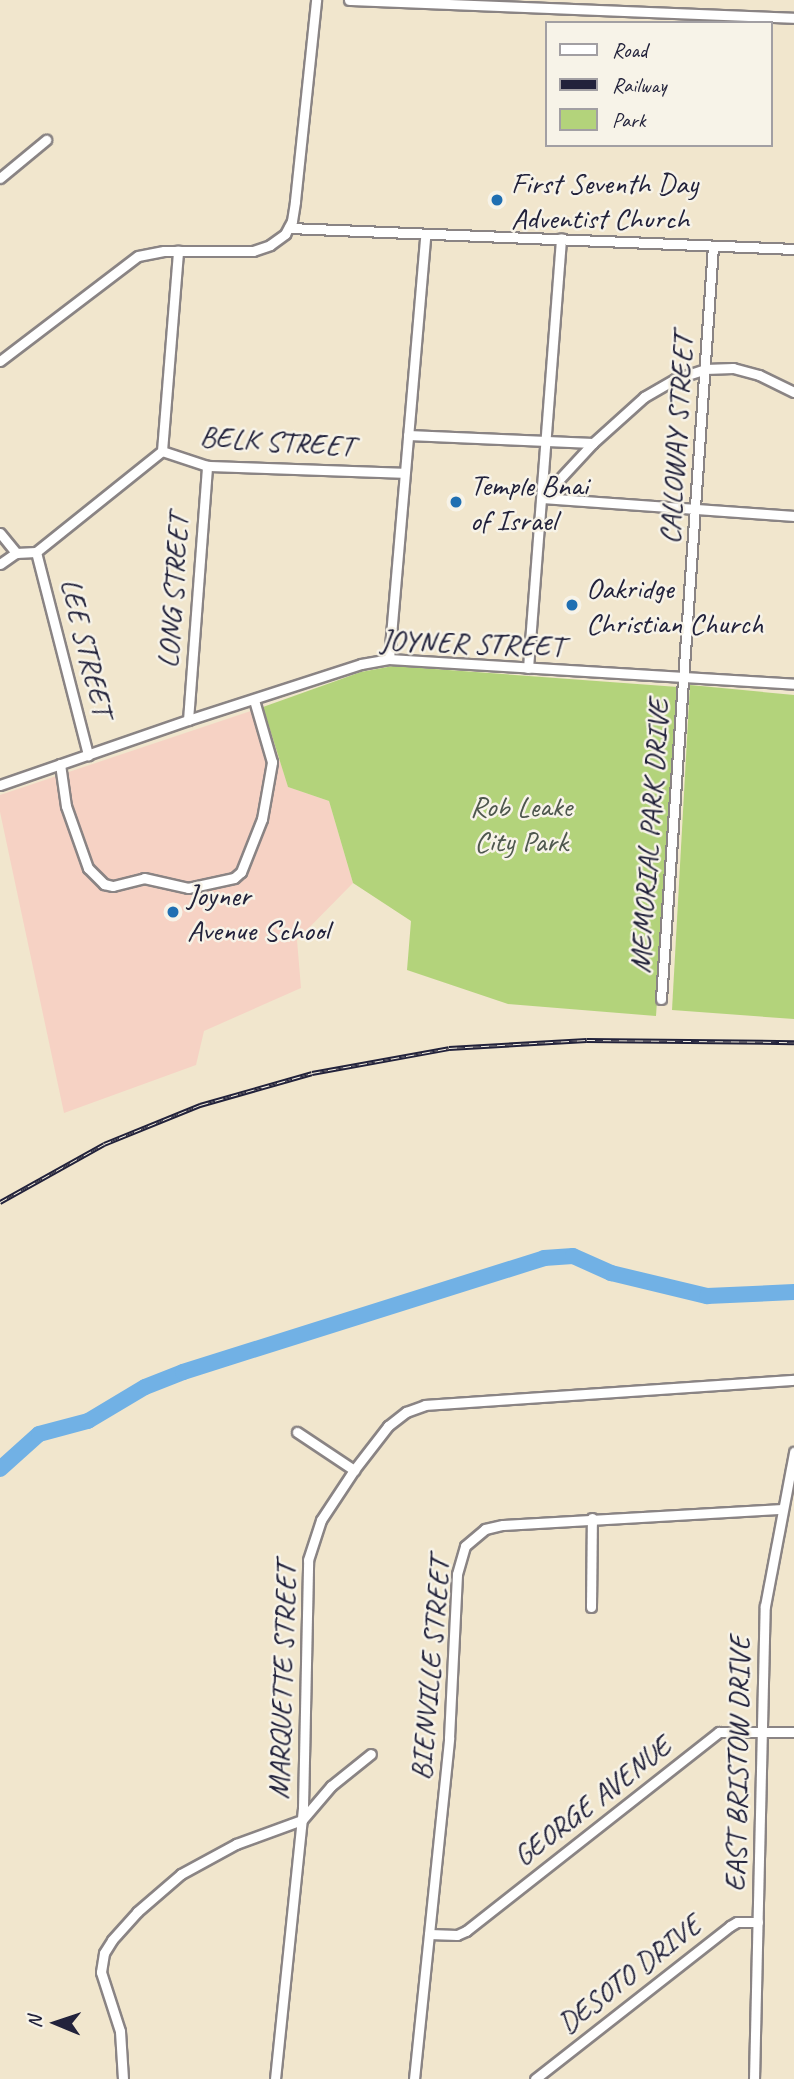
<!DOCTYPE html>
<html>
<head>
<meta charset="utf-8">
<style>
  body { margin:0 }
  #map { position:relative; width:794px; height:2079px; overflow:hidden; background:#f1e6cd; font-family:Caveat,sans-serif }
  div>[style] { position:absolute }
  .built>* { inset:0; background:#f6d2c4 }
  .green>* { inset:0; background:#b3d37b }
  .river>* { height:16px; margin:-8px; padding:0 8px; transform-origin:8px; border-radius:8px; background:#71b1e5 }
  .roads { filter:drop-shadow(2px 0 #8a8484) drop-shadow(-2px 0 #8a8484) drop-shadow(0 2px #8a8484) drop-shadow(0 -2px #8a8484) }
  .minor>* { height:9px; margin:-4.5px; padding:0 4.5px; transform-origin:4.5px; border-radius:4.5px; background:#fff }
  .rail>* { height:5px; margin-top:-2.5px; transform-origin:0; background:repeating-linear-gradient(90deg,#f7f3e8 0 8px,#22223b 0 16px); box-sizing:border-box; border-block:2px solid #22223b }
  .dots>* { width:19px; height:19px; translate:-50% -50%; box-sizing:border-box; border:4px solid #f7f3e8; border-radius:50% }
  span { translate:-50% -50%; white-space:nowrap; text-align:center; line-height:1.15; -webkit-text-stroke:5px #f7f3e8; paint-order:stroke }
  .poi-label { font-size:30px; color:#22223b }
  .left { translate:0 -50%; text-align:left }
  .street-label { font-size:30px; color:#22223b }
  .park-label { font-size:30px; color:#4e574e }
  .legend { position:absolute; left:545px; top:21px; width:228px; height:126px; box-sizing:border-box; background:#f7f3e8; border:2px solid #a29fa3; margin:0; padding:9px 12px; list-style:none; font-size:21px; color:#22223b }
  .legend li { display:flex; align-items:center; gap:14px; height:35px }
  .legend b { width:35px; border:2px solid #a29fa3 }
  .north { position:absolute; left:21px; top:1988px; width:70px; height:70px; -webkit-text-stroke:5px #f7f3e8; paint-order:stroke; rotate:272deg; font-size:19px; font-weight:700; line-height:28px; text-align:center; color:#22223b }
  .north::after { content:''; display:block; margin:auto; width:24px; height:32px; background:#22223b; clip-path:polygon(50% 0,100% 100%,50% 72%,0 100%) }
</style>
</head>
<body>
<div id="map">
  <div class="built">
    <div style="clip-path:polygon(263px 707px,288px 787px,329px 801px,353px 883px,297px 940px,301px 988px,204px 1031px,196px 1065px,64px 1113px,0 812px,0 795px)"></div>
  </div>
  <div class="green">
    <div style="clip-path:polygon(393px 666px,678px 687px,656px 1016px,508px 1004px,407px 970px,411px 921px,353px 883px,329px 801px,288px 787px,263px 707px,361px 672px)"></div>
    <div style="clip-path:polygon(690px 685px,794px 695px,794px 1019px,672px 1010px)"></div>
  </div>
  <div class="river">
    <div style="left:0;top:1469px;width:52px;rotate:-41.9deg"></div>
    <div style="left:39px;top:1434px;width:51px;rotate:-14.9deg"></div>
    <div style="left:88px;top:1421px;width:66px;rotate:-30.8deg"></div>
    <div style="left:145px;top:1387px;width:41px;rotate:-21.5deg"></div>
    <div style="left:183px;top:1372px;width:379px;rotate:-17.5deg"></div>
    <div style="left:544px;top:1258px;width:29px;rotate:-4deg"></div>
    <div style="left:573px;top:1256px;width:42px;rotate:24.1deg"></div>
    <div style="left:611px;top:1273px;width:99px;rotate:13.5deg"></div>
    <div style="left:707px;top:1296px;width:87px;rotate:-2.6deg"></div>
  </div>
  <div class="roads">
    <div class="minor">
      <div style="left:349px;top:0;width:445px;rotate:2.3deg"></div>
      <div style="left:0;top:178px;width:60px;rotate:-39.6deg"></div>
      <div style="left:289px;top:228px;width:505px;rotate:2.38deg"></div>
      <div style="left:0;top:361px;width:173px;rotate:-37.3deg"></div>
      <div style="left:138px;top:256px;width:26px;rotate:-11deg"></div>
      <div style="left:164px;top:251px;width:89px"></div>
      <div style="left:253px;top:251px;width:18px;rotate:-19deg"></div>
      <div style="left:270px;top:245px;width:19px;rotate:-36deg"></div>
      <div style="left:285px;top:234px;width:15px;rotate:-62deg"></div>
      <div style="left:292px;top:221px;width:20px;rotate:-81deg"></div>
      <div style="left:295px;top:201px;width:202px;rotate:-84deg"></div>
      <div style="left:408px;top:435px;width:185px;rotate:2.5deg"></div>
      <div style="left:162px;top:451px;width:201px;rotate:-85.4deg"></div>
      <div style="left:542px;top:498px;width:75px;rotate:-47.2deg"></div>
      <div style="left:593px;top:443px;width:69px;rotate:-42deg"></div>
      <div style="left:644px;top:397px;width:36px;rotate:-30deg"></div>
      <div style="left:675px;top:379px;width:32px;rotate:-18deg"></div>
      <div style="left:705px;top:369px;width:28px;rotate:-2deg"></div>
      <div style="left:733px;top:368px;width:27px;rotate:15deg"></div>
      <div style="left:759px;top:375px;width:39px;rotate:26deg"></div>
      <div style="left:542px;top:498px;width:253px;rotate:4.1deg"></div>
      <div style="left:0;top:533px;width:26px;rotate:51deg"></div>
      <div style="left:36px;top:552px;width:210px;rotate:75.6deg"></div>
      <div style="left:0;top:564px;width:19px;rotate:-35deg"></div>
      <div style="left:16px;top:553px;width:20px;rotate:-3deg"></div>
      <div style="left:36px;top:552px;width:161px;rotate:-38.7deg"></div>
      <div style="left:162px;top:451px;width:47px;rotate:18.4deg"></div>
      <div style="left:207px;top:466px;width:197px;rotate:2deg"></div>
      <div style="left:389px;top:659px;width:425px;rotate:-85.1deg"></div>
      <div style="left:528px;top:668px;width:431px;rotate:-85.6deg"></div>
      <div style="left:188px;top:720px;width:255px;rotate:-85.7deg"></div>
      <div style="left:60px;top:764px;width:42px;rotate:81.9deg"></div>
      <div style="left:66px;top:806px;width:66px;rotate:70.5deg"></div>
      <div style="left:88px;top:868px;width:23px;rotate:45deg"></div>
      <div style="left:104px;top:884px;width:9px;rotate:13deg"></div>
      <div style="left:113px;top:886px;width:32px;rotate:-14deg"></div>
      <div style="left:144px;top:878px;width:45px;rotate:12.8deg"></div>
      <div style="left:188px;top:888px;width:47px;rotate:-12.3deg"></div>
      <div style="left:234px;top:878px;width:9px;rotate:-41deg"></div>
      <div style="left:241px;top:872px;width:57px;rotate:-68.4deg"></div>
      <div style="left:262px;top:819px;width:58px;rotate:-80deg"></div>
      <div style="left:272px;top:762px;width:65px;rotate:-106.2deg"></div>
      <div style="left:0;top:785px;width:199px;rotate:-19.1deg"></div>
      <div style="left:188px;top:720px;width:182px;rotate:-17.9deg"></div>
      <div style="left:361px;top:664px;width:28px;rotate:-10deg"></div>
      <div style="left:389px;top:659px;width:406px;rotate:3.5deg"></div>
      <div style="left:661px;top:999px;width:755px;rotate:-86.05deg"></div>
      <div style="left:297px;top:1432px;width:69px;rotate:33.7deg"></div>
      <div style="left:591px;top:1607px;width:89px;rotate:-89.4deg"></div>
      <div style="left:429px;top:1934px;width:28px;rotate:2deg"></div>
      <div style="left:457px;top:1935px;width:10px;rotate:-24deg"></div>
      <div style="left:466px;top:1931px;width:322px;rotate:-38.2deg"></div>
      <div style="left:719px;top:1732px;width:75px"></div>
      <div style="left:123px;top:2079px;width:48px;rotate:-93.6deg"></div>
      <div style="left:120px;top:2031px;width:62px;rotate:-107.9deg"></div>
      <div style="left:101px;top:1972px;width:19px;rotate:-81deg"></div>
      <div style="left:104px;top:1953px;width:15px;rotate:-58deg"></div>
      <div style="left:112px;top:1940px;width:38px;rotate:-48deg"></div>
      <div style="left:137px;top:1912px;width:58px;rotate:-40.8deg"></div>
      <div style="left:181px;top:1874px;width:63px;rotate:-28.6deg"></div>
      <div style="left:236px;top:1844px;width:70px;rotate:-20deg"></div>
      <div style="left:302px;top:1820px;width:45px;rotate:-49.5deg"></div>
      <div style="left:331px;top:1786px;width:51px;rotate:-38.7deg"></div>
      <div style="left:275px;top:2079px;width:273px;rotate:-84.1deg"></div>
      <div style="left:303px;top:1807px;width:247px;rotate:-88.8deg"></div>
      <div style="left:308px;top:1560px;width:42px;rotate:-72deg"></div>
      <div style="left:321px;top:1520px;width:60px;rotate:-56.6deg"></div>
      <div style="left:354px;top:1470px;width:56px;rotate:-52.3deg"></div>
      <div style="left:388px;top:1426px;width:23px;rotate:-38deg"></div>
      <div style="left:406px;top:1412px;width:20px;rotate:-20deg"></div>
      <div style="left:425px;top:1405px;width:370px;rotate:-3.9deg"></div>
      <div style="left:414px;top:2079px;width:343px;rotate:-84.1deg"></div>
      <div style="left:449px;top:1738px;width:164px;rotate:-87.2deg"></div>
      <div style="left:457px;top:1574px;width:29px;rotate:-74deg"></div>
      <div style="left:465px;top:1546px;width:26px;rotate:-40deg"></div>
      <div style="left:485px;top:1529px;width:18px;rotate:-13deg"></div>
      <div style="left:503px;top:1525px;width:280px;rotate:-3.3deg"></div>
      <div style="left:535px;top:2079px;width:248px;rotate:-38.1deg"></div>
      <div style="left:730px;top:1926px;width:8px;rotate:-30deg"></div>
      <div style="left:737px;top:1922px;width:21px"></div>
      <div style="left:754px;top:2079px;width:473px;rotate:-88.7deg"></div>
      <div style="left:765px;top:1606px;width:157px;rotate:-79.3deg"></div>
    </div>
  </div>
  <div class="rail">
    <div style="left:0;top:1202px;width:119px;rotate:-29.1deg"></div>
    <div style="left:104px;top:1144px;width:104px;rotate:-22.1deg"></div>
    <div style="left:200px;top:1105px;width:116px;rotate:-15.9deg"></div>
    <div style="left:312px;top:1073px;width:139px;rotate:-10.3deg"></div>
    <div style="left:449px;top:1048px;width:138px;rotate:-3.3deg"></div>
    <div style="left:587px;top:1040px;width:207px;rotate:0.6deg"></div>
  </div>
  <div class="dots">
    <div style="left:497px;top:200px;background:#1f6fb2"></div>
    <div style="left:456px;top:502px;background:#1f6fb2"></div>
    <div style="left:572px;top:605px;background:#1f6fb2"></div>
    <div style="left:173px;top:912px;background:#1f6fb2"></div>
  </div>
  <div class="poi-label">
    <span class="left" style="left:511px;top:200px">First Seventh Day<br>Adventist Church</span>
    <span class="left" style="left:470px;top:502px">Temple Bnai<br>of Israel</span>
    <span class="left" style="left:586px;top:605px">Oakridge<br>Christian Church</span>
    <span class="left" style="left:187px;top:912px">Joyner<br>Avenue School</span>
  </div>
  <div class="street-label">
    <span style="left:676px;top:439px;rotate:-86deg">CALLOWAY STREET</span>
    <span style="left:277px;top:441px;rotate:4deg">BELK STREET</span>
    <span style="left:173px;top:591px;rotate:-86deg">LONG STREET</span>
    <span style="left:472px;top:643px;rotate:2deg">JOYNER STREET</span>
    <span style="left:87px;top:647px;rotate:76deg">LEE STREET</span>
    <span style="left:649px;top:836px;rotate:-86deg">MEMORIAL PARK DRIVE</span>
    <span style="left:430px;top:1669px;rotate:-85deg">BIENVILLE STREET</span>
    <span style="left:282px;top:1681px;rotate:-88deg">MARQUETTE STREET</span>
    <span style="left:737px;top:1764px;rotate:-89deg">EAST BRISTOW DRIVE</span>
    <span style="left:592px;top:1801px;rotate:-38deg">GEORGE AVENUE</span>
    <span style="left:629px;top:1974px;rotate:-38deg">DESOTO DRIVE</span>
  </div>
  <div class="park-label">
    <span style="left:521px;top:823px">Rob Leake<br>City Park</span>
  </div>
  <ul class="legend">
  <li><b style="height:9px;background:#fff"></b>Road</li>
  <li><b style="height:9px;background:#22223b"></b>Railway</li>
  <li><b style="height:19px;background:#b3d37b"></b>Park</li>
  </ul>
  <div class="north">N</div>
</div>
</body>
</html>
